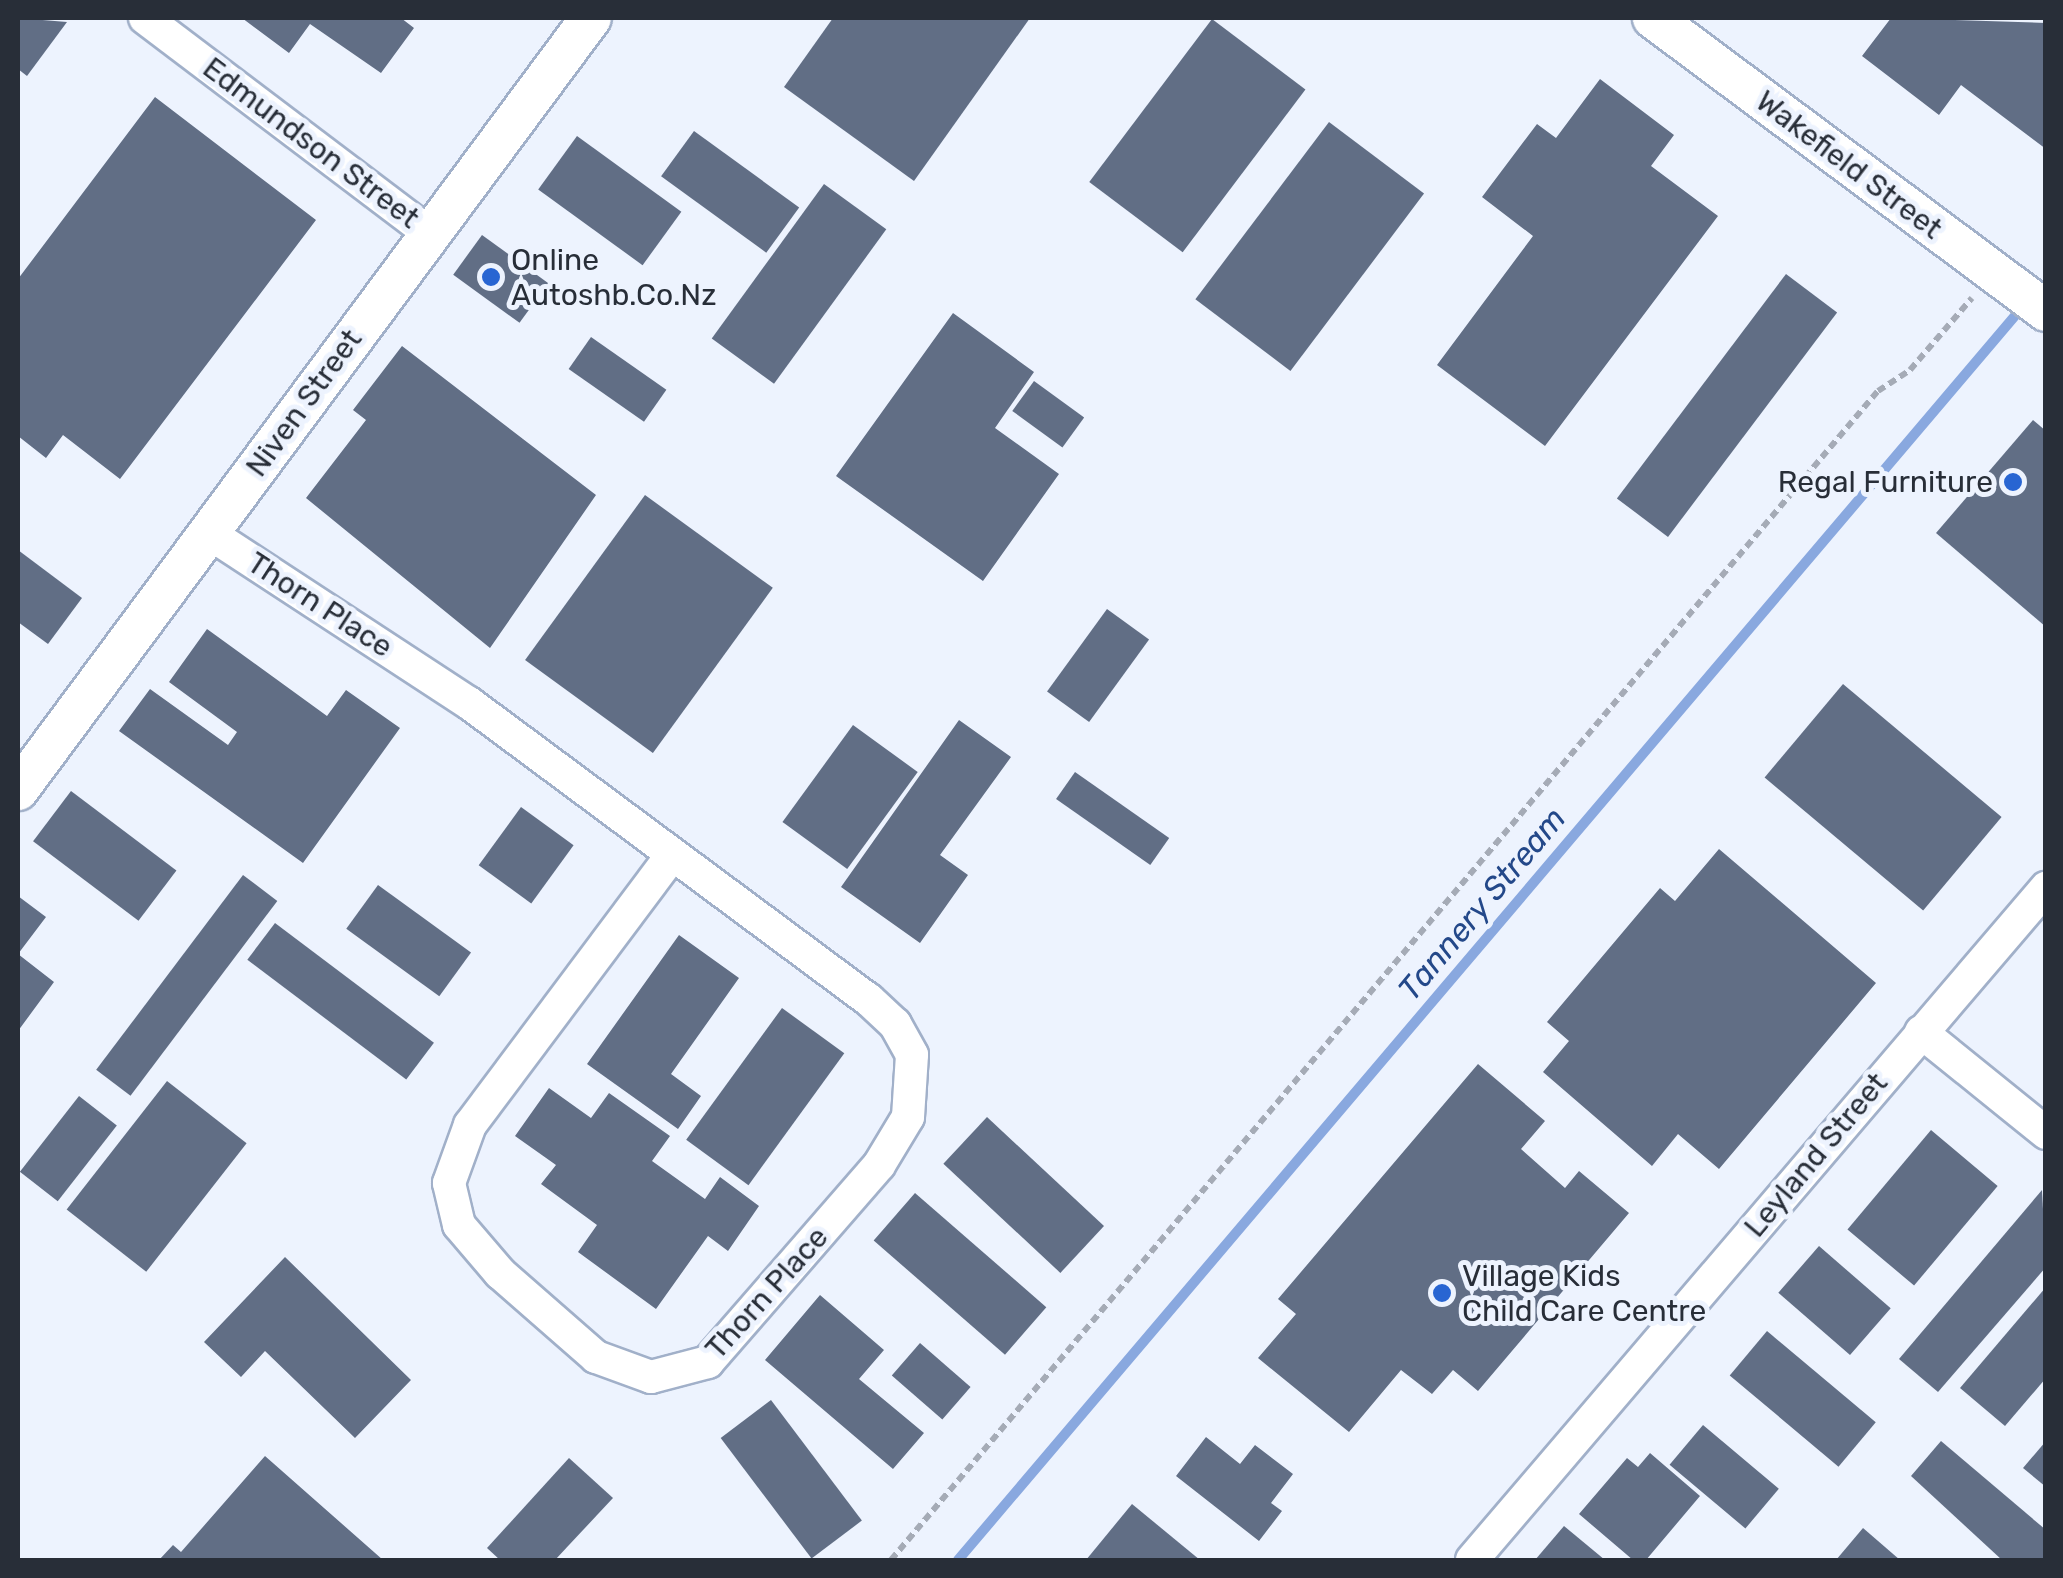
<!DOCTYPE html>
<html>
<head>
<meta charset="utf-8">
<style>
  body { margin:0 }
  #map { position:relative; width:2063px; height:1578px; overflow:hidden; background:#edf3fe; font-family:Rubik,sans-serif }
  div>[style] { position:absolute }
  .stream>* { height:10px; margin:-5px; padding:0 5px; transform-origin:5px; border-radius:5px; background:#89a8df }
  .building>* { inset:0; background:#616e85; transform-origin:0 0 }
  .path>* { height:6px; margin-top:-3px; transform-origin:0; background:repeating-linear-gradient(90deg,#a5abb6 0 8px,transparent 0 13px) }
  .roads { filter:drop-shadow(2px 0 #a1b0c9) drop-shadow(-2px 0 #a1b0c9) drop-shadow(0 2px #a1b0c9) drop-shadow(0 -2px #a1b0c9) }
  .minor>* { height:32px; margin:-16px; padding:0 16px; transform-origin:16px; border-radius:16px; background:#fff }
  .tertiary>* { height:40px; margin:-20px; padding:0 20px; transform-origin:20px; border-radius:20px; background:#fff }
  .dots>* { width:28px; height:28px; translate:-50% -50%; box-sizing:border-box; border:5px solid #edf3fe; border-radius:50% }
  span { translate:-50% -50%; white-space:nowrap; text-align:center; line-height:1.15; -webkit-text-stroke:10px #edf3fe; paint-order:stroke }
  .street-label { font-size:30px; color:#282e38 }
  .poi-label { font-size:30px; color:#282e38 }
  .left { translate:0 -50%; text-align:left }
  .right { translate:-100% -50%; text-align:right }
  .water-label { font-size:32px; color:#234889; font-style:italic }
  .frame { position:absolute; inset:0; border:20px solid #282e38; pointer-events:none }
</style>
</head>
<body>
<div id="map">
  <div class="stream">
    <div style="left:958px;top:1560px;width:1648px;rotate:-49.65deg"></div>
  </div>
  <div class="building">
    <div style="clip-path:polygon(18px 18px,67px 22px,27px 76px,18px 69px)"></div>
    <div style="clip-path:polygon(242px 18px,401px 18px,414px 28px,381px 73px,310px 24px,289px 53px)"></div>
    <div style="clip-path:polygon(833px 18px,1030px 18px,914px 181px,784px 87px)"></div>
    <div style="clip-path:polygon(1891px 18px,2046px 23px,2046px 149px,1961px 85px,1939px 115px,1862px 56px)"></div>
    <div style="left:1212px;top:19px;width:117px;height:204px;rotate:37deg"></div>
    <div style="clip-path:polygon(1600px 79px,1674px 135px,1651px 166px,1718px 216px,1545px 446px,1437px 365px,1533px 236px,1482px 197px,1537px 124px,1556px 138px)"></div>
    <div style="clip-path:polygon(155px 97px,316px 220px,120px 479px,63px 435px,46px 458px,18px 436px,18px 279px)"></div>
    <div style="left:1329px;top:122px;width:119px;height:222px;rotate:37deg"></div>
    <div style="left:694px;top:131px;width:130px;height:56px;rotate:36deg"></div>
    <div style="left:577px;top:136px;width:129px;height:66px;rotate:36deg"></div>
    <div style="left:824px;top:184px;width:77px;height:191px;rotate:36deg"></div>
    <div style="left:482px;top:235px;width:82px;height:49px;rotate:36deg"></div>
    <div style="left:1786px;top:274px;width:64px;height:281px;rotate:37deg"></div>
    <div style="clip-path:polygon(953px 313px,1034px 372px,995px 428px,1059px 474px,983px 581px,836px 476px)"></div>
    <div style="left:591px;top:337px;width:92px;height:39px;rotate:35deg"></div>
    <div style="clip-path:polygon(402px 346px,596px 495px,490px 648px,306px 498px,366px 420px,353px 410px)"></div>
    <div style="left:1034px;top:381px;width:62px;height:37px;rotate:36deg"></div>
    <div style="clip-path:polygon(2033px 420px,2046px 431px,2046px 627px,1936px 533px)"></div>
    <div style="left:645px;top:495px;width:158px;height:204px;rotate:36deg"></div>
    <div style="clip-path:polygon(18px 550px,82px 598px,48px 644px,18px 622px)"></div>
    <div style="left:1107px;top:609px;width:52px;height:102px;rotate:36deg"></div>
    <div style="clip-path:polygon(207px 629px,327px 716px,346px 690px,400px 728px,303px 863px,119px 731px,150px 689px,228px 745px,237px 732px,169px 682px)"></div>
    <div style="left:1843px;top:684px;width:207px;height:122px;rotate:40deg"></div>
    <div style="clip-path:polygon(959px 720px,1011px 757px,940px 855px,968px 875px,920px 943px,841px 887px)"></div>
    <div style="left:853px;top:725px;width:80px;height:120px;rotate:36deg"></div>
    <div style="left:1075px;top:772px;width:115px;height:33px;rotate:35deg"></div>
    <div style="left:71px;top:791px;width:132px;height:63px;rotate:37deg"></div>
    <div style="left:521px;top:807px;width:65px;height:72px;rotate:36deg"></div>
    <div style="clip-path:polygon(1719px 849px,1876px 983px,1719px 1169px,1678px 1134px,1652px 1166px,1543px 1072px,1569px 1041px,1547px 1022px,1660px 888px,1675px 901px)"></div>
    <div style="left:243px;top:875px;width:43px;height:244px;rotate:37deg"></div>
    <div style="left:378px;top:885px;width:115px;height:54px;rotate:36deg"></div>
    <div style="clip-path:polygon(18px 896px,46px 917px,18px 954px,54px 982px,18px 1031px)"></div>
    <div style="left:275px;top:923px;width:199px;height:46px;rotate:37deg"></div>
    <div style="clip-path:polygon(679px 935px,739px 978px,671px 1074px,701px 1096px,678px 1129px,587px 1064px)"></div>
    <div style="left:782px;top:1008px;width:77px;height:163px;rotate:36deg"></div>
    <div style="clip-path:polygon(1478px 1064px,1545px 1121px,1521px 1149px,1565px 1188px,1579px 1171px,1629px 1213px,1478px 1391px,1453px 1370px,1432px 1394px,1401px 1370px,1349px 1432px,1258px 1358px,1296px 1314px,1278px 1299px)"></div>
    <div style="left:167px;top:1081px;width:101px;height:163px;rotate:38deg"></div>
    <div style="clip-path:polygon(549px 1088px,591px 1118px,609px 1093px,670px 1136px,652px 1161px,705px 1199px,720px 1177px,759px 1206px,728px 1251px,708px 1236px,656px 1309px,578px 1252px,597px 1225px,541px 1184px,556px 1165px,515px 1136px)"></div>
    <div style="left:79px;top:1096px;width:48px;height:96px;rotate:38deg"></div>
    <div style="left:987px;top:1117px;width:160px;height:64px;rotate:43deg"></div>
    <div style="left:1931px;top:1130px;width:87px;height:130px;rotate:40deg"></div>
    <div style="clip-path:polygon(2042px 1190px,2046px 1267px,1938px 1392px,1899px 1359px)"></div>
    <div style="left:915px;top:1193px;width:174px;height:63px;rotate:41deg"></div>
    <div style="left:1819px;top:1246px;width:95px;height:62px;rotate:41deg"></div>
    <div style="clip-path:polygon(285px 1257px,411px 1380px,355px 1438px,265px 1351px,241px 1377px,204px 1342px)"></div>
    <div style="clip-path:polygon(2046px 1287px,2046px 1378px,2005px 1426px,1960px 1388px)"></div>
    <div style="clip-path:polygon(820px 1295px,884px 1350px,859px 1379px,924px 1433px,893px 1469px,765px 1360px)"></div>
    <div style="left:1767px;top:1331px;width:142px;height:58px;rotate:40deg"></div>
    <div style="left:920px;top:1343px;width:67px;height:43px;rotate:41deg"></div>
    <div style="left:771px;top:1400px;width:151px;height:63px;rotate:53deg"></div>
    <div style="left:1703px;top:1425px;width:99px;height:52px;rotate:40deg"></div>
    <div style="clip-path:polygon(1206px 1437px,1240px 1464px,1255px 1445px,1293px 1474px,1271px 1503px,1282px 1511px,1259px 1541px,1176px 1476px)"></div>
    <div style="clip-path:polygon(1941px 1441px,2046px 1530px,2046px 1560px,2002px 1560px,1911px 1476px)"></div>
    <div style="clip-path:polygon(2046px 1441px,2046px 1487px,2023px 1468px)"></div>
    <div style="clip-path:polygon(1650px 1453px,1700px 1496px,1646px 1560px,1633px 1560px,1579px 1514px,1627px 1458px,1638px 1467px)"></div>
    <div style="clip-path:polygon(265px 1456px,383px 1560px,159px 1560px,173px 1545px,181px 1552px)"></div>
    <div style="clip-path:polygon(569px 1458px,613px 1498px,555px 1560px,500px 1560px,487px 1548px)"></div>
    <div style="clip-path:polygon(1132px 1504px,1200px 1560px,1086px 1560px)"></div>
    <div style="clip-path:polygon(1564px 1526px,1605px 1560px,1535px 1560px)"></div>
    <div style="clip-path:polygon(1863px 1528px,1900px 1560px,1836px 1560px)"></div>
  </div>
  <div class="path">
    <div style="left:891px;top:1560px;width:1530px;rotate:-49.83deg"></div>
    <div style="left:1878px;top:391px;width:38px;rotate:-33deg"></div>
    <div style="left:1910px;top:370px;width:95px;rotate:-49.3deg"></div>
  </div>
  <div class="roads">
    <div class="minor">
      <div style="left:145px;top:18px;width:356px;rotate:37.1deg"></div>
      <div style="left:209px;top:533px;width:311px;rotate:33.2deg"></div>
      <div style="left:469px;top:703px;width:497px;rotate:36.6deg"></div>
      <div style="left:868px;top:999px;width:37px;rotate:43deg"></div>
      <div style="left:895px;top:1024px;width:35px;rotate:61deg"></div>
      <div style="left:912px;top:1055px;width:62px;rotate:93.7deg"></div>
      <div style="left:908px;top:1117px;width:56px;rotate:121.1deg"></div>
      <div style="left:879px;top:1165px;width:261px;rotate:131deg"></div>
      <div style="left:708px;top:1362px;width:59px;rotate:165.3deg"></div>
      <div style="left:651px;top:1377px;width:59px;rotate:-160deg"></div>
      <div style="left:596px;top:1357px;width:128px;rotate:-138.8deg"></div>
      <div style="left:500px;top:1273px;width:63px;rotate:-130.5deg"></div>
      <div style="left:459px;top:1225px;width:43px;rotate:-103.4deg"></div>
      <div style="left:449px;top:1183px;width:62px;rotate:-70.1deg"></div>
      <div style="left:470px;top:1125px;width:337px;rotate:-53.2deg"></div>
      <div style="left:1921px;top:1032px;width:161px;rotate:38.9deg"></div>
      <div style="left:1472px;top:1560px;width:884px;rotate:-49.5deg"></div>
    </div>
    <div class="tertiary">
      <div style="left:1653px;top:18px;width:490px;rotate:36.7deg"></div>
      <div style="left:18px;top:790px;width:961px;rotate:-53.42deg"></div>
    </div>
  </div>
  <div class="dots">
    <div style="left:491px;top:277px;background:#2865d2"></div>
    <div style="left:2013px;top:482px;background:#2865d2"></div>
    <div style="left:1442px;top:1293px;background:#2865d2"></div>
  </div>
  <div class="street-label">
    <span style="left:311px;top:143px;rotate:37deg">Edmundson Street</span>
    <span style="left:1849px;top:165px;rotate:37deg">Wakefield Street</span>
    <span style="left:304px;top:403px;rotate:-54deg">Niven Street</span>
    <span style="left:320px;top:605px;rotate:33deg">Thorn Place</span>
    <span style="left:1816px;top:1155px;rotate:-50deg">Leyland Street</span>
    <span style="left:767px;top:1293px;rotate:-48deg">Thorn Place</span>
  </div>
  <div class="poi-label">
    <span class="left" style="left:511px;top:277px">Online<br>Autoshb.Co.Nz</span>
    <span class="right" style="left:1993px;top:482px">Regal Furniture</span>
    <span class="left" style="left:1462px;top:1293px">Village Kids<br>Child Care Centre</span>
  </div>
  <div class="water-label">
    <span style="left:1482px;top:904px;rotate:-50deg">Tannery Stream</span>
  </div>
  <div class="frame"></div>
</div>
</body>
</html>
